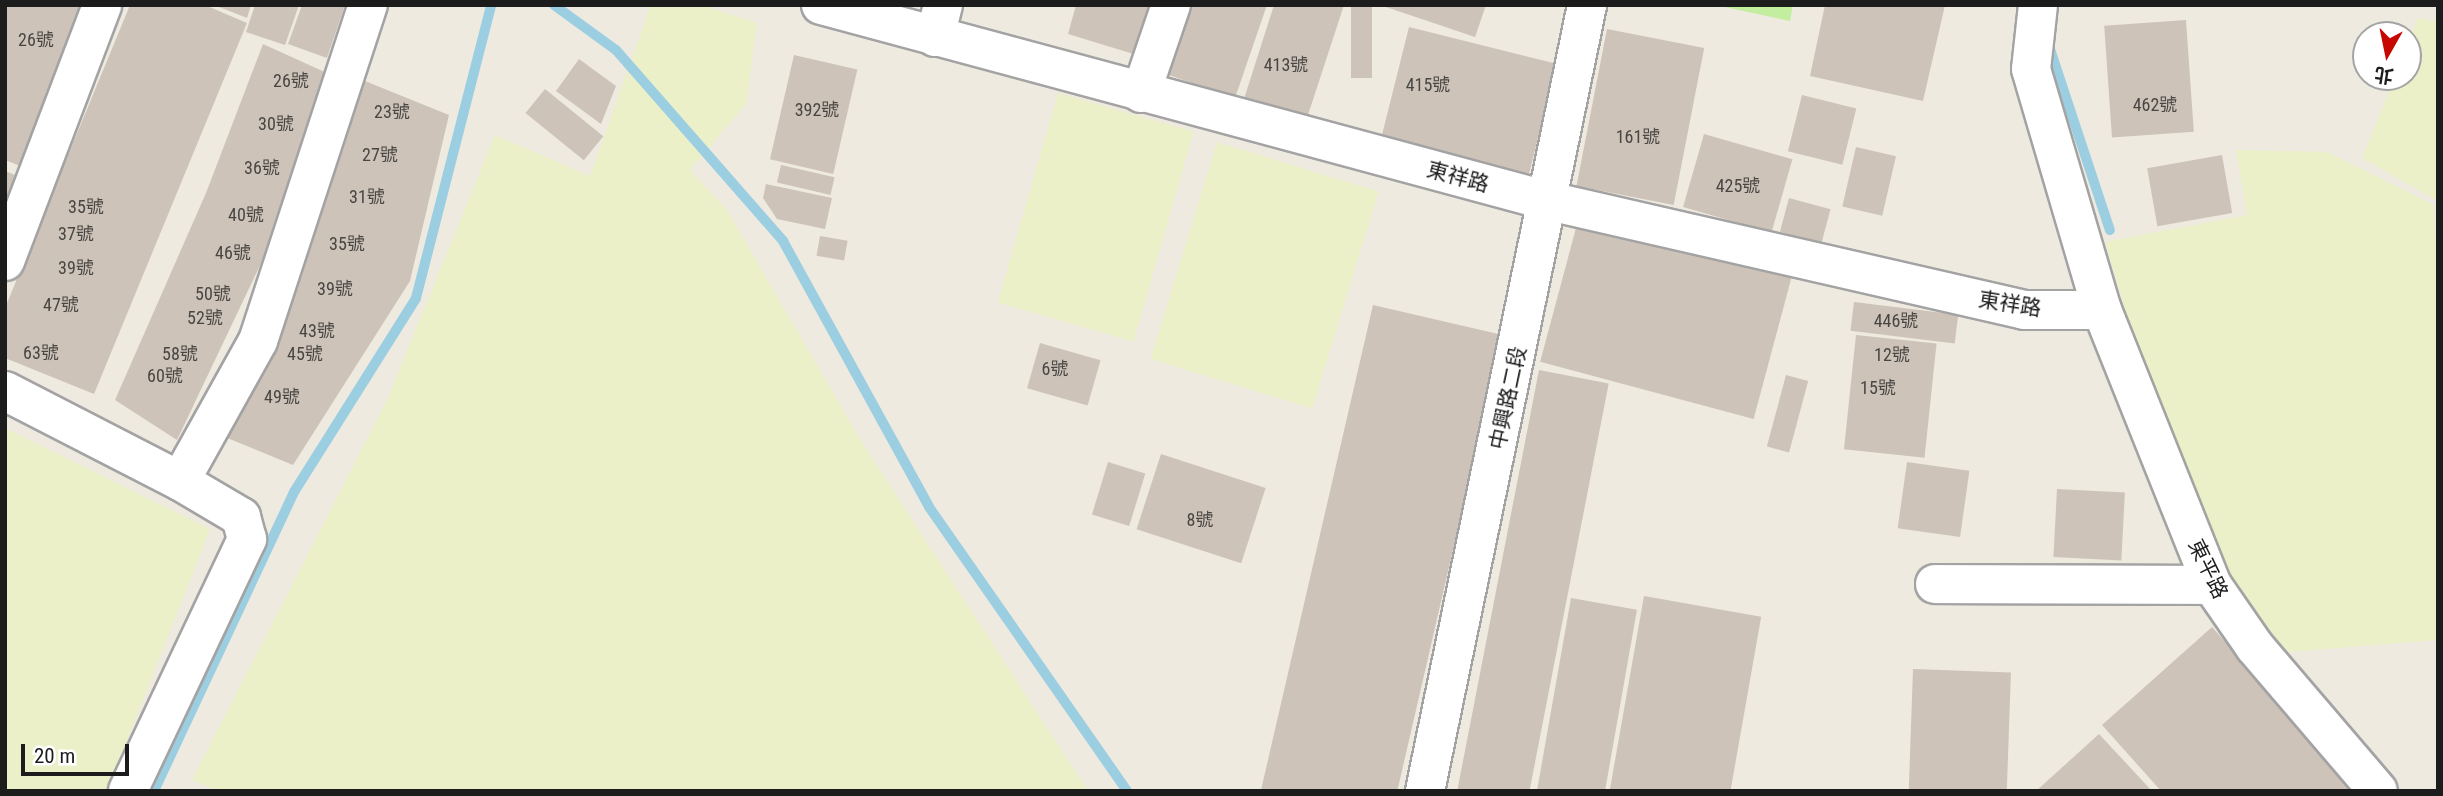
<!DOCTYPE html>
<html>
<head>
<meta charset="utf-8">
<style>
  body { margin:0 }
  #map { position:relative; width:2443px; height:796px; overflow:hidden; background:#eeeae0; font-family:"Roboto Condensed","Noto Sans TC",sans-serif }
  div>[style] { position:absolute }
  .farmland>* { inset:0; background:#ebf0c9; transform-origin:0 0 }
  .grass>* { inset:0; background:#c3eea0 }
  .stream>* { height:10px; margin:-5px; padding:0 5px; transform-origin:5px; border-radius:5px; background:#9ccee1 }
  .building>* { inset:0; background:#cec3b9; transform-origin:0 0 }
  .roads { filter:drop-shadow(2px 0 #a3a3a3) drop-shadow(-2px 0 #a3a3a3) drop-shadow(0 2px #a3a3a3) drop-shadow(0 -2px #a3a3a3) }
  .minor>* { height:38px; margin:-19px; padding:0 19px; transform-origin:19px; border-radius:19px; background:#fff }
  span { translate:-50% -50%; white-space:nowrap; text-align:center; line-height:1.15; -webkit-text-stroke:6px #fff; paint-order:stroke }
  .number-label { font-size:18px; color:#484643 }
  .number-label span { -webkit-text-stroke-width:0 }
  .street-label { font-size:21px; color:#1c1c1c }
  .frame { position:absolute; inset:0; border:7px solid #1c1c1c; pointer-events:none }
  .north { position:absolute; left:2352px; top:21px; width:70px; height:70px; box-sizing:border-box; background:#fff; border:2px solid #a4a4a4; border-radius:50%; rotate:189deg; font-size:19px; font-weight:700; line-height:28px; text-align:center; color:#1c1c1c }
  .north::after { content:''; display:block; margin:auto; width:24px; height:32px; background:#c70800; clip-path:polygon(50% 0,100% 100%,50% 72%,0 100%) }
  .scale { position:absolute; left:21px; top:744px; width:108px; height:32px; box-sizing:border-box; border:4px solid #1c1c1c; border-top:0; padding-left:9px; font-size:21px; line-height:24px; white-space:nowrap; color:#1c1c1c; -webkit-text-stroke:5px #fff; paint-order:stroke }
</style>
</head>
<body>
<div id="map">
  <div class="farmland">
    <div style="clip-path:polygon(651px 5px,702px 5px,757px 23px,746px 104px,690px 170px,727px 210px,861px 441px,1088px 791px,219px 791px,192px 780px,387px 400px,495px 135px,590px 176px)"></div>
    <div style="clip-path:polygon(2418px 18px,2438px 22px,2438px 201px,2362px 158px,2395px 77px,2408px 77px,2408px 43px)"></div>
    <div style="left:1058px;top:93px;width:141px;height:218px;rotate:16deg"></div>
    <div style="left:1217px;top:142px;width:169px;height:227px;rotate:17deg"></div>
    <div style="clip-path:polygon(2236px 150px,2327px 152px,2434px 205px,2438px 301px,2438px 640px,2288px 652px,2240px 612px,2157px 417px,2105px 242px,2247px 215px)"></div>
    <div style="clip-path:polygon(5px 428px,210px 529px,107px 791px,5px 791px)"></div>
  </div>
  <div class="grass">
    <div style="clip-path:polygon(1715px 5px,1793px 5px,1790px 21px)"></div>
  </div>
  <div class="stream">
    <div style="left:554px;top:5px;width:77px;rotate:36deg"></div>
    <div style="left:616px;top:50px;width:254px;rotate:48.8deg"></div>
    <div style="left:783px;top:241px;width:303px;rotate:61.2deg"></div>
    <div style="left:929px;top:507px;width:346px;rotate:55.1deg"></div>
    <div style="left:2048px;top:43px;width:197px;rotate:71.7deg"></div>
    <div style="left:154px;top:791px;width:330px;rotate:-64.9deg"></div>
    <div style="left:294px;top:492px;width:229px;rotate:-57.8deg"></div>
    <div style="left:416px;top:298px;width:302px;rotate:-75.6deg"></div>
  </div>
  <div class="building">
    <div style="clip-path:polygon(8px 5px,99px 5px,33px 171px,5px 160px,5px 13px)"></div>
    <div style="clip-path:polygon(130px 5px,205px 5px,247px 23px,94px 394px,5px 358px,5px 308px)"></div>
    <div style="clip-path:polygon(214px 5px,251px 5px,247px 18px)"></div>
    <div style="clip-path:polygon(255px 5px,299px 5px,285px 45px,246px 32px)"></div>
    <div style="clip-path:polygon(302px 5px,345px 5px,327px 58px,288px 44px)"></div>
    <div style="clip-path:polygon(1076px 5px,1156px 5px,1140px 56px,1068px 34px)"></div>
    <div style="clip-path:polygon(1187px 5px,1267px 5px,1235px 98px,1163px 73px)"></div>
    <div style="clip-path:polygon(1274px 5px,1344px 5px,1307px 118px,1244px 99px)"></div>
    <div style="left:1351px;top:5px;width:21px;height:73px"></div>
    <div style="clip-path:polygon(1380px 5px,1486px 5px,1475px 37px)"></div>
    <div style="clip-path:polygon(1825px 5px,1945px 5px,1923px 101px,1810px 76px)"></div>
    <div style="left:2186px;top:20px;width:112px;height:82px;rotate:86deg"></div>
    <div style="left:1409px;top:27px;width:152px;height:114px;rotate:14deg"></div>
    <div style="left:1607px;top:29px;width:99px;height:160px;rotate:11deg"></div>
    <div style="clip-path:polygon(263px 44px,329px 74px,282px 219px,177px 440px,115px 400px,206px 193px)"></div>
    <div style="left:794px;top:55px;width:65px;height:107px;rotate:13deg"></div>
    <div style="clip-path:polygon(579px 59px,616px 86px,601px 124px,556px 91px)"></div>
    <div style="clip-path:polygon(360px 79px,449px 115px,410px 281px,293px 465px,220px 435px)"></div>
    <div style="left:545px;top:89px;width:75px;height:31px;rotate:39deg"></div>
    <div style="left:1802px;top:95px;width:56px;height:58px;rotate:14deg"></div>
    <div style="left:1704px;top:134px;width:92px;height:76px;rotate:16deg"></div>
    <div style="left:1856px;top:147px;width:41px;height:61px;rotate:13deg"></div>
    <div style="left:2222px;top:155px;width:59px;height:76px;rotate:80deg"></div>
    <div style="left:781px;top:165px;width:55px;height:18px;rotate:13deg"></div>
    <div style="clip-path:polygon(5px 171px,26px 179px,5px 233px)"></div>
    <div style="clip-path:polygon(766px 184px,832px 198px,825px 229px,777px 219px,763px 198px)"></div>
    <div style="left:1789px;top:198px;width:43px;height:35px;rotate:15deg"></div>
    <div style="left:1580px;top:213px;width:221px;height:154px;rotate:15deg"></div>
    <div style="left:820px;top:236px;width:28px;height:20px;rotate:10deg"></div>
    <div style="left:1854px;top:302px;width:105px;height:29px;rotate:7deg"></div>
    <div style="left:1373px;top:305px;width:133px;height:498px;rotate:13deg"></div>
    <div style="left:1856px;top:335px;width:81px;height:115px;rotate:6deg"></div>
    <div style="left:1040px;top:343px;width:63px;height:47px;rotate:16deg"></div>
    <div style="left:1539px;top:370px;width:71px;height:430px;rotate:11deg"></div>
    <div style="left:1786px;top:375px;width:23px;height:74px;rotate:15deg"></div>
    <div style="left:1161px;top:454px;width:110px;height:79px;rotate:18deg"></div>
    <div style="left:1108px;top:462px;width:39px;height:55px;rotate:17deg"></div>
    <div style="left:1907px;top:462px;width:63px;height:67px;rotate:8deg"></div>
    <div style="left:2057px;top:489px;width:68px;height:68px;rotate:3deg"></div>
    <div style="left:1644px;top:596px;width:119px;height:198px;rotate:10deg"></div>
    <div style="left:1571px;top:598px;width:67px;height:197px;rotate:10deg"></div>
    <div style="clip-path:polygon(2212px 627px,2359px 791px,2161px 791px,2102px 725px)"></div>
    <div style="left:1913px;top:669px;width:98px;height:122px;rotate:2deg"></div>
    <div style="clip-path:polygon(2099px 734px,2152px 791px,2036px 791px)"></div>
  </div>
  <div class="roads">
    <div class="minor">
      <div style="left:821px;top:5px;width:754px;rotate:15.07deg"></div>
      <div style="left:1549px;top:201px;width:487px;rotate:12.9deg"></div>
      <div style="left:2024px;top:310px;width:78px"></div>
      <div style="left:2038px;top:5px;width:64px;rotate:96.2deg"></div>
      <div style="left:2031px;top:69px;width:251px;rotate:73.6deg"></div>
      <div style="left:2102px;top:310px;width:296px;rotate:68.2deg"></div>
      <div style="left:2212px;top:585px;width:75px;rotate:55.3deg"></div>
      <div style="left:2255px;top:647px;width:189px;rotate:49.5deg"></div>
      <div style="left:935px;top:37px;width:33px;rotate:-76deg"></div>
      <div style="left:1141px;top:93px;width:93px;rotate:-71.2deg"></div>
      <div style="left:5px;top:261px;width:274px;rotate:-69.2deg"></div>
      <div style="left:5px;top:391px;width:197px;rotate:27.2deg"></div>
      <div style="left:180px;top:481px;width:71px;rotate:30.5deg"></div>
      <div style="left:241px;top:517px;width:23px;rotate:75deg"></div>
      <div style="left:247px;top:539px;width:279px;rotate:115.3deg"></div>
      <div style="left:180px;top:481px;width:160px;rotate:-60.9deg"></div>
      <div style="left:258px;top:341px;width:354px;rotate:-71.9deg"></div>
      <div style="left:1935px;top:584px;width:277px;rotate:0.2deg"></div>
      <div style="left:1425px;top:791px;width:803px;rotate:-78.35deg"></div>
    </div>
  </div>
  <div class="number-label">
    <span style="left:36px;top:40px">26號</span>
    <span style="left:1286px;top:65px">413號</span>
    <span style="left:291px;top:81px">26號</span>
    <span style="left:1428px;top:85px">415號</span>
    <span style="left:2155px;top:105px">462號</span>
    <span style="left:817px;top:110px">392號</span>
    <span style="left:392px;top:112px">23號</span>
    <span style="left:276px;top:124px">30號</span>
    <span style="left:1638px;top:137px">161號</span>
    <span style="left:380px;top:155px">27號</span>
    <span style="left:262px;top:168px">36號</span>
    <span style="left:1738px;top:186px">425號</span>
    <span style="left:367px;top:197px">31號</span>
    <span style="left:86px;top:207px">35號</span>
    <span style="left:246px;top:215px">40號</span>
    <span style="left:76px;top:234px">37號</span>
    <span style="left:347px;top:244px">35號</span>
    <span style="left:233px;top:253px">46號</span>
    <span style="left:76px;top:268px">39號</span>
    <span style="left:335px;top:289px">39號</span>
    <span style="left:213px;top:294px">50號</span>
    <span style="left:61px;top:305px">47號</span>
    <span style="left:205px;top:318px">52號</span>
    <span style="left:1896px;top:321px">446號</span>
    <span style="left:317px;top:331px">43號</span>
    <span style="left:41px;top:353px">63號</span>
    <span style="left:180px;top:354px">58號</span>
    <span style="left:305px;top:354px">45號</span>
    <span style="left:1892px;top:355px">12號</span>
    <span style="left:1055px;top:369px">6號</span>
    <span style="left:165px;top:376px">60號</span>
    <span style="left:1878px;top:388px">15號</span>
    <span style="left:282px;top:397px">49號</span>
    <span style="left:1200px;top:520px">8號</span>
  </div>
  <div class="street-label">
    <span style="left:1458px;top:177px;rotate:15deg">東祥路</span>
    <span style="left:2010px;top:304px;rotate:9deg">東祥路</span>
    <span style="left:1508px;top:398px;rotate:-78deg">中興路二段</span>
    <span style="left:2208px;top:569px;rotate:64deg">東平路</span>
  </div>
  <div class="frame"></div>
  <div class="north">北</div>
  <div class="scale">20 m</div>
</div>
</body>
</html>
